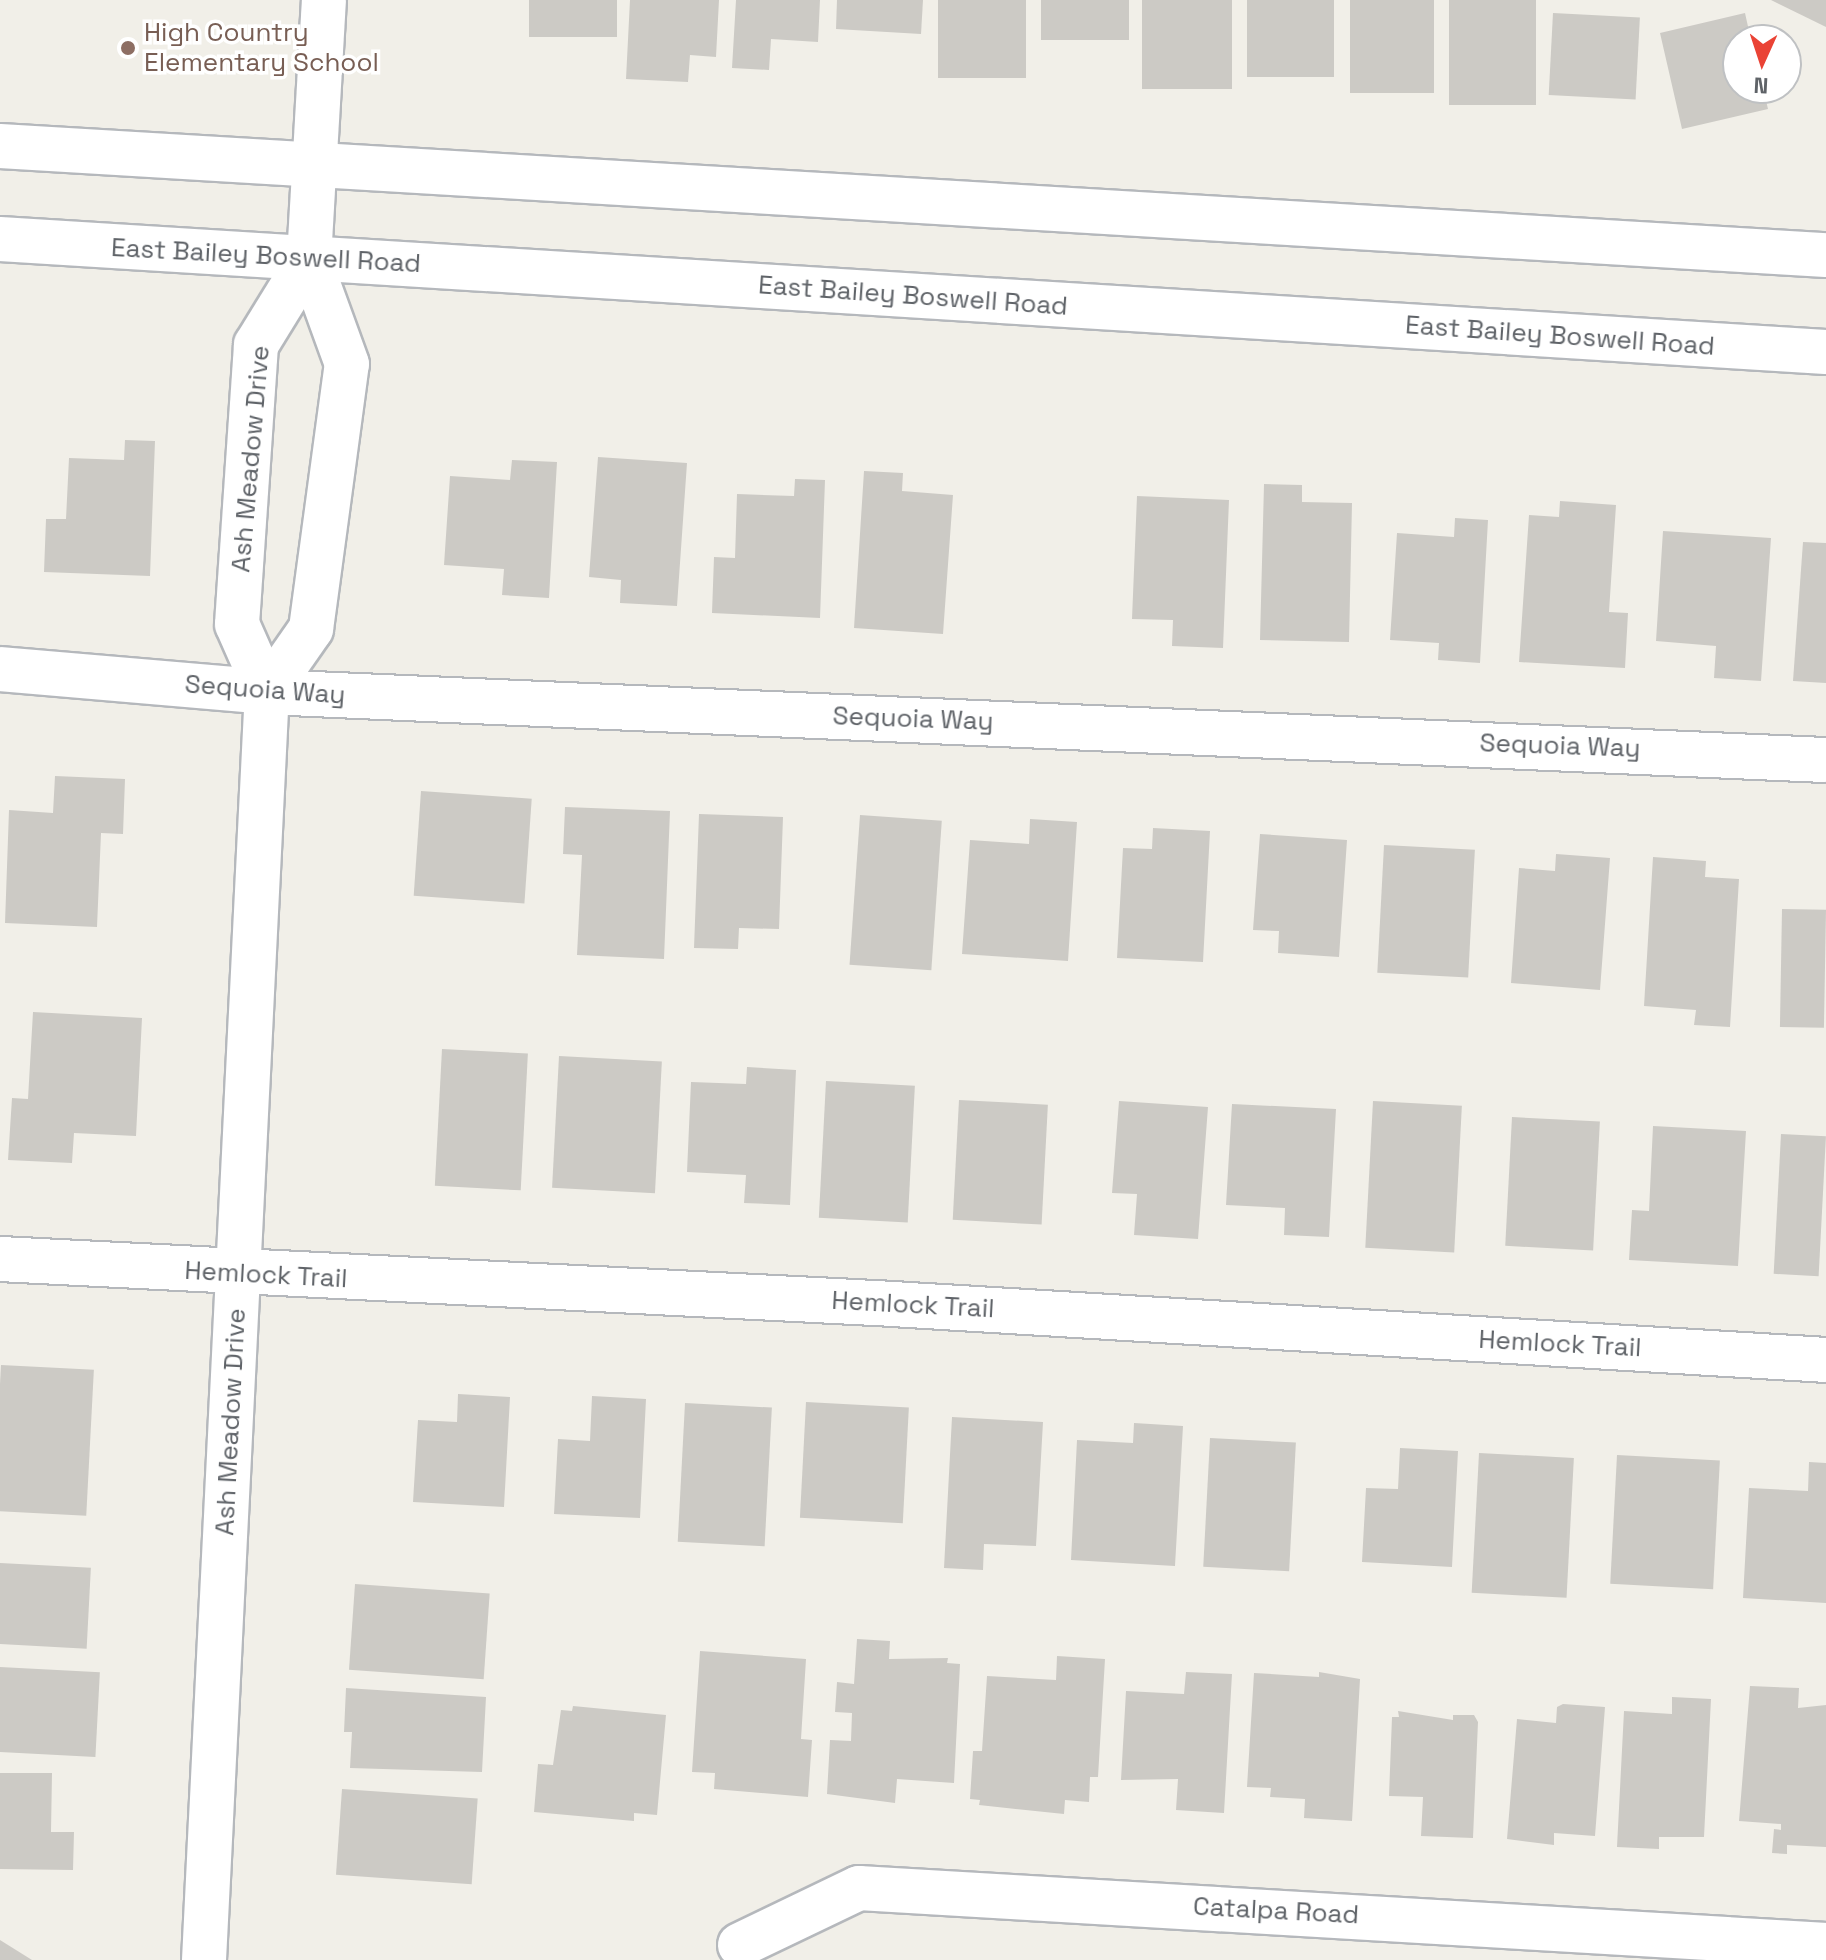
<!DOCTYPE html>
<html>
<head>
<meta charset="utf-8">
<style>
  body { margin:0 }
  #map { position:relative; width:1826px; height:1960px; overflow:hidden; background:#f1efe8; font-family:"Space Grotesk",sans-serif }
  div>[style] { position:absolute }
  .building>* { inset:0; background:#cccac5; transform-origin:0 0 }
  .roads { filter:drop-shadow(2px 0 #b5b8bc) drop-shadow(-2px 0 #b5b8bc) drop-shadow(0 2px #b5b8bc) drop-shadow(0 -2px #b5b8bc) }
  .minor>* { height:44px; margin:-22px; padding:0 22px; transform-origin:22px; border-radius:22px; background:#fff }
  .tertiary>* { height:44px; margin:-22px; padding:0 22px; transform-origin:22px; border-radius:22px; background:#fff }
  .secondary>* { height:44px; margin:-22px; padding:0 22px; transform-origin:22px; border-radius:22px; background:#fff }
  .dots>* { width:22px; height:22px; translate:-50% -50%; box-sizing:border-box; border:4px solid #fff; border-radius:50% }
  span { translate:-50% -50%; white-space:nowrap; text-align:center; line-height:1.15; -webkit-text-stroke:7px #fff; paint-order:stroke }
  .education-label { font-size:26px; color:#785e54 }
  .left { translate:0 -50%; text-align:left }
  .street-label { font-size:26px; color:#5f6368 }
  .north { position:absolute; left:1722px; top:24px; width:80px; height:80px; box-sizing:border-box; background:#fff; border:2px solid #bfc1c3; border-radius:50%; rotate:183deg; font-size:22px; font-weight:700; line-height:32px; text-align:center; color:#5f6368 }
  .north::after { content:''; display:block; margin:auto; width:28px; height:36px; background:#ea4335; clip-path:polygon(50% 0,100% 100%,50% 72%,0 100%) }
</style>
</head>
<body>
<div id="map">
  <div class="building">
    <div style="left:529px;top:0;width:88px;height:37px"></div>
    <div style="clip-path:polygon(630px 0,719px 0,716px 57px,690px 55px,688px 82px,626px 79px)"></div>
    <div style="clip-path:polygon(736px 0,820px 0,818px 42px,771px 39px,769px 70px,732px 68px)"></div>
    <div style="clip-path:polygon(837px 0,923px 0,921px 34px,836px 29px)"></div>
    <div style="left:938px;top:0;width:88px;height:78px"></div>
    <div style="left:1041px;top:0;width:88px;height:40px"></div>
    <div style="left:1142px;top:0;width:90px;height:89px"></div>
    <div style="left:1247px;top:0;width:87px;height:77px"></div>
    <div style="left:1350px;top:0;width:84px;height:93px"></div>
    <div style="left:1449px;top:0;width:87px;height:105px"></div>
    <div style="clip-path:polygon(1771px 0,1826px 0,1826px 27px)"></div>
    <div style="left:1553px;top:13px;width:87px;height:82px;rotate:3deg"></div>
    <div style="clip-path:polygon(1745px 13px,1751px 40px,1738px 40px,1738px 88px,1763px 88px,1768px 109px,1682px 129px,1660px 33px)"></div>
    <div style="clip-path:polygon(125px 440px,155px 441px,150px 576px,44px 572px,46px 519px,66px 519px,69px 458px,124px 460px)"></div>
    <div style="clip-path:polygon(598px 457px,687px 463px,677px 606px,620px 603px,621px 580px,589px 577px)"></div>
    <div style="clip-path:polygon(512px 460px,557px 462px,549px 598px,502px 595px,504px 569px,444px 565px,450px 476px,510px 480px)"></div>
    <div style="clip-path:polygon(864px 471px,903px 473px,902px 491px,953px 495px,943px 634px,854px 628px)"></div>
    <div style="clip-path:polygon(795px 479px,825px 480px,820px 618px,712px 613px,714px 557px,735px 558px,737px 494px,794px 496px)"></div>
    <div style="clip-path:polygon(1264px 484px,1302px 485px,1302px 502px,1352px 503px,1349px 642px,1260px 640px)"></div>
    <div style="clip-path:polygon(1137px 496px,1229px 500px,1223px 648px,1172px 646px,1173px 620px,1132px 619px)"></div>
    <div style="clip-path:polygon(1560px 501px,1616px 505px,1609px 612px,1628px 613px,1625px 668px,1519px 662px,1529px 515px,1559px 517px)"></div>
    <div style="clip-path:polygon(1455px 518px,1488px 520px,1480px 663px,1438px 660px,1439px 643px,1390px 640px,1397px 533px,1454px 537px)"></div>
    <div style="clip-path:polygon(1663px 531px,1771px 538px,1761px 681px,1714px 678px,1716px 646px,1656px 641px)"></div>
    <div style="clip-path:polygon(1803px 542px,1826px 543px,1826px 683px,1793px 681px)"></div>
    <div style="clip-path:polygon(55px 776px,125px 779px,123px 834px,101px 833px,97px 927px,5px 923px,9px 810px,53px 813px)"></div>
    <div style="left:421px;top:791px;width:111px;height:105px;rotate:4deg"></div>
    <div style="clip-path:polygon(565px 807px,670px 811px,664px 959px,577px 955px,582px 855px,563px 854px)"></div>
    <div style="clip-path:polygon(699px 814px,783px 817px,779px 929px,739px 928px,738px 949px,694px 948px)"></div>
    <div style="left:860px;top:815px;width:82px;height:150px;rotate:4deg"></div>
    <div style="clip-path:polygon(1030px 819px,1077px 822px,1068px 961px,962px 954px,970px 840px,1029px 844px)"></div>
    <div style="clip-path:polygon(1153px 828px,1210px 831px,1203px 962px,1117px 958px,1123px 848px,1152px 849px)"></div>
    <div style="clip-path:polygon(1260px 834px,1347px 840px,1339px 957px,1278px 953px,1279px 931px,1253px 930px)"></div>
    <div style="left:1384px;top:845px;width:91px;height:128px;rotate:3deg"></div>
    <div style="clip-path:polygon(1556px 854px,1610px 858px,1600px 990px,1511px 983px,1519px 868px,1555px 871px)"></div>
    <div style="clip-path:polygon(1653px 857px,1706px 861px,1705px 877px,1739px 879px,1730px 1027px,1694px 1025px,1696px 1010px,1644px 1006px)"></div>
    <div style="left:1782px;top:909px;width:44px;height:118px;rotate:1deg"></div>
    <div style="clip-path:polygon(33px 1012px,142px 1018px,136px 1136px,74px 1133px,72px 1163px,8px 1160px,12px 1098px,28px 1099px)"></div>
    <div style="left:442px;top:1049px;width:86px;height:137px;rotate:3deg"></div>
    <div style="left:559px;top:1056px;width:103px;height:132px;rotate:3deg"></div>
    <div style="clip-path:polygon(747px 1067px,796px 1070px,790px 1205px,744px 1203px,746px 1175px,687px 1172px,691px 1082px,746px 1084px)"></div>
    <div style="left:826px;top:1081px;width:89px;height:137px;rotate:3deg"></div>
    <div style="left:959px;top:1100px;width:89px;height:120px;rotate:3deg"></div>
    <div style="clip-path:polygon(1119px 1101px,1208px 1107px,1198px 1239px,1134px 1235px,1137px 1194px,1112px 1193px)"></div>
    <div style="left:1373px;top:1101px;width:89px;height:147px;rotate:3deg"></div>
    <div style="clip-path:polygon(1232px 1104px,1336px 1109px,1329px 1237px,1284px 1235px,1285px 1208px,1226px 1205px)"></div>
    <div style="left:1512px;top:1117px;width:88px;height:129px;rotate:3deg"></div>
    <div style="clip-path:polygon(1653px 1126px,1746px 1131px,1738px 1266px,1629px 1260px,1632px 1210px,1649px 1211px)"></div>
    <div style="left:1781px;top:1134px;width:45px;height:140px;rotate:3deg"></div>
    <div style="left:1px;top:1365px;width:93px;height:146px;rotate:3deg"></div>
    <div style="clip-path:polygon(458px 1394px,510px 1397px,504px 1507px,413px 1502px,418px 1420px,457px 1422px)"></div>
    <div style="clip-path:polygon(592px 1396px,646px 1399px,640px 1518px,554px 1514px,558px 1439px,590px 1441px)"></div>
    <div style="left:806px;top:1402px;width:103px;height:116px;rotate:3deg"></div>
    <div style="left:685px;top:1403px;width:87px;height:139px;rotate:3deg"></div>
    <div style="clip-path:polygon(952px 1417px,1043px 1422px,1036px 1546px,984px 1544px,983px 1570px,944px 1568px)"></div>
    <div style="clip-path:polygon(1134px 1423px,1183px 1426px,1175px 1566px,1071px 1560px,1077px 1440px,1133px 1443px)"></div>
    <div style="left:1210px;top:1438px;width:86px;height:129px;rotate:3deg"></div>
    <div style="clip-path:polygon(1400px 1448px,1458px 1451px,1452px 1567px,1362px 1562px,1366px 1488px,1398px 1489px)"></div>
    <div style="left:1479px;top:1453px;width:95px;height:140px;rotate:3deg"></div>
    <div style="left:1617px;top:1455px;width:103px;height:129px;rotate:3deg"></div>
    <div style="clip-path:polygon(1809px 1462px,1826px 1463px,1826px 1603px,1743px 1598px,1749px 1488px,1808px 1491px)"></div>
    <div style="left:0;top:1563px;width:91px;height:81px;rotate:3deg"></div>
    <div style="left:355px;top:1584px;width:135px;height:86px;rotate:4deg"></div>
    <div style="clip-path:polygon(857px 1639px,890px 1641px,889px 1659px,948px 1658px,947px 1663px,960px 1664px,954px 1783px,897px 1779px,895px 1803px,827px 1794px,830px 1740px,851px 1741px,852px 1713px,835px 1712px,837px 1682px,854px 1684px)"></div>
    <div style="clip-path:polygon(700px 1651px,806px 1659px,801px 1739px,812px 1740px,808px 1797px,714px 1789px,715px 1773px,692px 1772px)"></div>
    <div style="clip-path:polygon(1057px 1656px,1105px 1659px,1098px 1777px,1090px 1777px,1089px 1802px,1065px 1800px,1064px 1814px,979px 1805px,980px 1800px,970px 1799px,973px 1751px,982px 1751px,987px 1676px,1056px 1680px)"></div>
    <div style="left:0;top:1667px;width:100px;height:85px;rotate:3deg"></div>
    <div style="clip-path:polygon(1186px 1672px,1232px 1674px,1224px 1813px,1176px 1810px,1178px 1779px,1121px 1780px,1126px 1691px,1184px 1694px)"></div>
    <div style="clip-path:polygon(1319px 1672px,1360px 1679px,1352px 1821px,1304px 1818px,1305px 1799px,1270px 1797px,1271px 1788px,1247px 1787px,1254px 1673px,1319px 1677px)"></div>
    <div style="clip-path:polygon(1750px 1686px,1799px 1688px,1798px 1708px,1826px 1705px,1826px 1847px,1787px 1845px,1787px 1854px,1772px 1853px,1774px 1829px,1781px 1830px,1781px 1824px,1739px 1821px)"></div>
    <div style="clip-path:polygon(346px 1688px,486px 1697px,482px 1772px,350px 1768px,352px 1732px,344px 1732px)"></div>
    <div style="clip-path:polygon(1672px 1697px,1711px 1699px,1704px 1837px,1659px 1837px,1659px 1849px,1617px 1847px,1624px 1711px,1672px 1714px)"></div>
    <div style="clip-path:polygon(1563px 1704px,1605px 1707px,1595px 1836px,1554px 1833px,1554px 1845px,1507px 1839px,1517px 1719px,1556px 1723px,1557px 1707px)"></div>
    <div style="clip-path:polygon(573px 1706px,666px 1715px,657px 1815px,634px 1813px,634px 1821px,534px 1812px,538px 1764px,553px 1765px,561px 1710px,572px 1711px)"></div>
    <div style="clip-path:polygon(1398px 1711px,1453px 1720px,1453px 1715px,1474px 1715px,1478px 1722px,1473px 1838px,1421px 1836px,1423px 1797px,1389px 1796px,1392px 1717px,1399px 1717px)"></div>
    <div style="clip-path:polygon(0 1773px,52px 1773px,51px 1832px,74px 1832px,73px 1870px,0 1869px)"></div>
    <div style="left:342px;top:1789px;width:136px;height:86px;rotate:4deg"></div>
    <div style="clip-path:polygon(0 1940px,32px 1960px,0 1960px)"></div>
  </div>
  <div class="roads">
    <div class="minor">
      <div style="left:0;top:669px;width:268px;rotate:4.9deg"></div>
      <div style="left:267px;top:692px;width:1560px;rotate:2.5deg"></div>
      <div style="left:267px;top:692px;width:77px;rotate:-55.1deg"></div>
      <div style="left:311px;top:629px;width:267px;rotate:-82.3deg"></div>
      <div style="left:347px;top:364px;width:112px;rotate:-109.9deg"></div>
      <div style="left:0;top:1259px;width:877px;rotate:2.88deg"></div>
      <div style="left:876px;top:1303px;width:952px;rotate:3.43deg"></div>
      <div style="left:740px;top:1945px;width:132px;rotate:-25.6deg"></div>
      <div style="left:859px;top:1888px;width:969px;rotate:3.37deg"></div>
      <div style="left:204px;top:1960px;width:1270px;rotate:-87.16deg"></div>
      <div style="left:267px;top:692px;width:74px;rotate:-113.8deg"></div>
      <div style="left:237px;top:624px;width:280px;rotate:-86.1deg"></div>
      <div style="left:256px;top:345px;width:101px;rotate:-58.4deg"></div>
    </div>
    <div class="tertiary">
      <div style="left:309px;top:259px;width:259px;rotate:-86.7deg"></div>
    </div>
    <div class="secondary">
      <div style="left:0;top:146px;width:1829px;rotate:3.42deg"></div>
      <div style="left:0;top:239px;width:1829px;rotate:3.54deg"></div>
    </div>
  </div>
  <div class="dots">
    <div style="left:128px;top:48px;background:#8d6e63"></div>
  </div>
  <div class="education-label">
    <span class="left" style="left:144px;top:48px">High Country<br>Elementary School</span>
  </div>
  <div class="street-label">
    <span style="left:266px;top:256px;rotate:3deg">East Bailey Boswell Road</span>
    <span style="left:913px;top:296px;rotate:4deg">East Bailey Boswell Road</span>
    <span style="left:1560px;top:336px;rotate:4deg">East Bailey Boswell Road</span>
    <span style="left:251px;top:459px;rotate:-85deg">Ash Meadow Drive</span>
    <span style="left:265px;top:690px;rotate:4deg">Sequoia Way</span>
    <span style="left:913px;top:719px;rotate:2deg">Sequoia Way</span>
    <span style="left:1560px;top:746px;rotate:2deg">Sequoia Way</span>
    <span style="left:266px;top:1275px;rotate:3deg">Hemlock Trail</span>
    <span style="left:913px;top:1305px;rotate:3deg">Hemlock Trail</span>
    <span style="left:1560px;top:1344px;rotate:3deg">Hemlock Trail</span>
    <span style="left:231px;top:1422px;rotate:-87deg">Ash Meadow Drive</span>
    <span style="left:1276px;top:1911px;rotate:3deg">Catalpa Road</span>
  </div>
  <div class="north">N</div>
</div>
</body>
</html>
